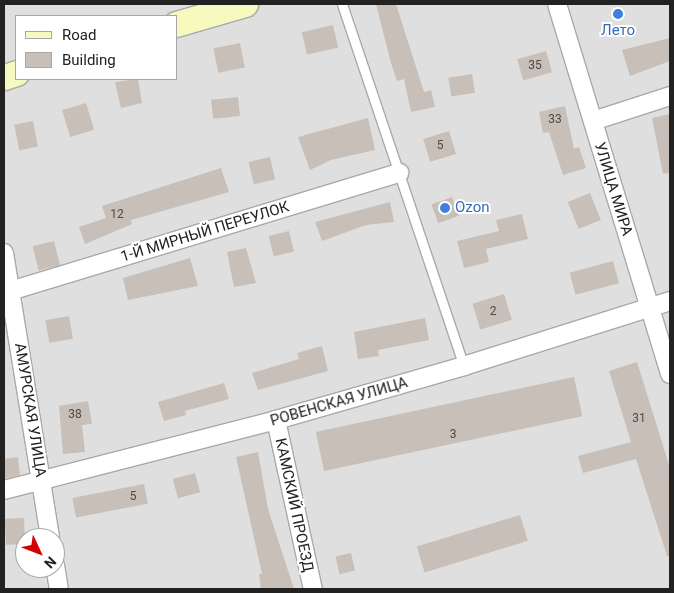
<!DOCTYPE html>
<html>
<head>
<meta charset="utf-8">
<style>
  body { margin:0 }
  #map { position:relative; width:674px; height:593px; overflow:hidden; background:#f2efe9; font-family:Roboto,sans-serif }
  div>[style] { position:absolute }
  .residential>* { inset:0; background:#e0dfdf }
  .building>* { inset:0; background:#c7bfb8; transform-origin:0 0 }
  .roads { filter:drop-shadow(1px 0 #a9a9a9) drop-shadow(-1px 0 #a9a9a9) drop-shadow(0 1px #a9a9a9) drop-shadow(0 -1px #a9a9a9) }
  .lane>* { height:9px; margin:-4.5px; padding:0 4.5px; transform-origin:4.5px; border-radius:4.5px; background:#fff }
  .street>* { height:18px; margin:-9px; padding:0 9px; transform-origin:9px; border-radius:9px; background:#fff }
  .secondary>* { height:25px; margin:-12.5px; padding:0 12.5px; transform-origin:12.5px; border-radius:12.5px; background:#f7fabf }
  .dots>* { width:14px; height:14px; translate:-50% -50%; box-sizing:border-box; border:2px solid #fff; border-radius:50% }
  span { translate:-50% -50%; white-space:nowrap; text-align:center; line-height:1.15; -webkit-text-stroke:4px #fff; paint-order:stroke }
  .number-label { font-size:12px; color:#4b4948 }
  .number-label span { -webkit-text-stroke-width:0 }
  .shop-label { font-size:15px; color:#366cbe }
  .left { translate:0 -50%; text-align:left }
  .street-label { font-size:15px; color:#222 }
  .frame { position:absolute; inset:0; border:5px solid #222; pointer-events:none }
  .legend { position:absolute; left:15px; top:15px; width:162px; height:65px; box-sizing:border-box; background:#fff; border:1px solid #a7a7a7; margin:0; padding:6px 9px; list-style:none; font-size:15px; color:#222 }
  .legend li { display:flex; align-items:center; gap:10px; height:25px }
  .legend b { width:25px; border:1px solid #a7a7a7 }
  .north { position:absolute; left:15px; top:528px; width:50px; height:50px; box-sizing:border-box; background:#fff; border:1px solid #a7a7a7; border-radius:50%; rotate:133deg; font-size:14px; font-weight:700; line-height:20px; text-align:center; color:#222 }
  .north::after { content:''; display:block; margin:auto; width:18px; height:22px; background:#d40000; clip-path:polygon(50% 0,100% 100%,50% 72%,0 100%) }
</style>
</head>
<body>
<div id="map">
  <div class="residential">
    <div style="clip-path:polygon(evenodd,4px 4px,670px 4px,670px 589px,4px 589px,4px 4px,16px 16px,176px 16px,176px 79px,16px 79px,16px 16px,4px 4px,25px 538px,55px 538px,55px 568px,25px 568px,25px 538px)"></div>
  </div>
  <div class="building">
    <div style="clip-path:polygon(376px 4px,396px 4px,424px 92px,431px 90px,435px 107px,411px 112px,404px 79px,397px 81px,391px 63px)"></div>
    <div style="left:333px;top:25px;width:23px;height:32px;rotate:77deg"></div>
    <div style="clip-path:polygon(670px 38px,670px 61px,630px 76px,622px 50px)"></div>
    <div style="left:240px;top:43px;width:25px;height:27px;rotate:79deg"></div>
    <div style="left:546px;top:51px;width:22px;height:30px;rotate:74deg"></div>
    <div style="left:472px;top:74px;width:19px;height:24px;rotate:81deg"></div>
    <div style="clip-path:polygon(138px 79px,142px 103px,121px 108px,115px 82px)"></div>
    <div style="left:238px;top:97px;width:19px;height:27px;rotate:84deg"></div>
    <div style="left:86px;top:103px;width:28px;height:25px;rotate:73deg"></div>
    <div style="clip-path:polygon(565px 106px,574px 149px,579px 147px,586px 168px,563px 175px,549px 132px,543px 133px,539px 112px)"></div>
    <div style="clip-path:polygon(670px 114px,670px 173px,663px 174px,652px 118px)"></div>
    <div style="clip-path:polygon(368px 118px,375px 150px,331px 160px,310px 170px,298px 137px)"></div>
    <div style="left:33px;top:121px;width:26px;height:19px;rotate:79deg"></div>
    <div style="left:449px;top:131px;width:24px;height:27px;rotate:73deg"></div>
    <div style="left:270px;top:157px;width:23px;height:22px;rotate:77deg"></div>
    <div style="clip-path:polygon(221px 168px,229px 192px,131px 220px,132px 224px,85px 244px,79px 227px,106px 218px,102px 206px)"></div>
    <div style="left:590px;top:193px;width:29px;height:24px;rotate:68deg"></div>
    <div style="left:452px;top:197px;width:20px;height:22px;rotate:70deg"></div>
    <div style="clip-path:polygon(390px 202px,394px 222px,366px 225px,322px 241px,315px 222px)"></div>
    <div style="clip-path:polygon(522px 214px,528px 239px,486px 249px,489px 262px,464px 268px,457px 241px,499px 231px,496px 220px)"></div>
    <div style="left:289px;top:231px;width:21px;height:21px;rotate:76deg"></div>
    <div style="left:54px;top:241px;width:25px;height:22px;rotate:76deg"></div>
    <div style="clip-path:polygon(246px 248px,256px 283px,234px 287px,227px 252px)"></div>
    <div style="clip-path:polygon(190px 258px,198px 286px,128px 300px,123px 278px)"></div>
    <div style="left:613px;top:261px;width:23px;height:45px;rotate:75deg"></div>
    <div style="left:504px;top:294px;width:27px;height:33px;rotate:73deg"></div>
    <div style="left:69px;top:316px;width:23px;height:24px;rotate:80deg"></div>
    <div style="clip-path:polygon(425px 318px,429px 340px,378px 350px,379px 356px,358px 359px,354px 332px)"></div>
    <div style="clip-path:polygon(322px 346px,328px 371px,258px 390px,252px 373px,299px 359px,297px 353px)"></div>
    <div style="clip-path:polygon(637px 362px,670px 468px,670px 556px,667px 556px,636px 459px,583px 473px,578px 456px,631px 442px,609px 371px)"></div>
    <div style="left:574px;top:377px;width:40px;height:264px;rotate:78deg"></div>
    <div style="clip-path:polygon(224px 383px,229px 399px,185px 411px,186px 415px,164px 421px,158px 402px)"></div>
    <div style="clip-path:polygon(88px 401px,92px 424px,82px 425px,85px 452px,63px 454px,59px 406px)"></div>
    <div style="clip-path:polygon(258px 452px,268px 509px,294px 589px,261px 589px,259px 574px,262px 574px,236px 457px)"></div>
    <div style="clip-path:polygon(18px 457px,20px 475px,4px 479px,4px 459px)"></div>
    <div style="left:195px;top:473px;width:20px;height:23px;rotate:75deg"></div>
    <div style="left:144px;top:484px;width:20px;height:73px;rotate:79deg"></div>
    <div style="left:520px;top:515px;width:27px;height:108px;rotate:73deg"></div>
    <div style="left:24px;top:518px;width:26px;height:19px;rotate:88deg"></div>
    <div style="left:351px;top:553px;width:18px;height:16px;rotate:77deg"></div>
  </div>
  <div class="roads">
    <div class="lane">
      <div style="left:342px;top:4px;width:382px;rotate:71.4deg"></div>
    </div>
    <div class="street">
      <div style="left:557px;top:4px;width:387px;rotate:73deg"></div>
      <div style="left:593px;top:121px;width:81px;rotate:-18deg"></div>
      <div style="left:4px;top:253px;width:289px;rotate:80.8deg"></div>
      <div style="left:10px;top:291px;width:407px;rotate:-16.9deg"></div>
      <div style="left:276px;top:420px;width:173px;rotate:77.7deg"></div>
      <div style="left:4px;top:490px;width:281px;rotate:-14.4deg"></div>
      <div style="left:276px;top:420px;width:196px;rotate:-16deg"></div>
      <div style="left:464px;top:366px;width:216px;rotate:-17.5deg"></div>
      <div style="left:55px;top:565px;width:24px;rotate:81deg"></div>
    </div>
    <div class="secondary">
      <div style="left:176px;top:24px;width:72px;rotate:-16.2deg"></div>
      <div style="left:4px;top:77px;width:13px;rotate:-18deg"></div>
    </div>
  </div>
  <div class="dots">
    <div style="left:618px;top:14px;background:#3f7fe0"></div>
    <div style="left:445px;top:208px;background:#3f7fe0"></div>
  </div>
  <div class="number-label">
    <span style="left:535px;top:66px">35</span>
    <span style="left:555px;top:120px">33</span>
    <span style="left:440px;top:146px">5</span>
    <span style="left:117px;top:215px">12</span>
    <span style="left:493px;top:312px">2</span>
    <span style="left:75px;top:415px">38</span>
    <span style="left:639px;top:419px">31</span>
    <span style="left:453px;top:435px">3</span>
    <span style="left:133px;top:497px">5</span>
  </div>
  <div class="shop-label">
    <span style="left:618px;top:31px">Лето</span>
    <span class="left" style="left:455px;top:208px">Ozon</span>
  </div>
  <div class="street-label">
    <span style="left:613px;top:189px;rotate:73deg">УЛИЦА МИРА</span>
    <span style="left:205px;top:232px;rotate:-17deg">1-Й МИРНЫЙ ПЕРЕУЛОК</span>
    <span style="left:339px;top:402px;rotate:-16deg">РОВЕНСКАЯ УЛИЦА</span>
    <span style="left:30px;top:410px;rotate:81deg">АМУРСКАЯ УЛИЦА</span>
    <span style="left:294px;top:505px;rotate:78deg">КАМСКИЙ ПРОЕЗД</span>
  </div>
  <div class="frame"></div>
  <ul class="legend">
  <li><b style="height:6px;background:#f7fabf"></b>Road</li>
  <li><b style="height:14px;background:#c7bfb8"></b>Building</li>
  </ul>
  <div class="north">N</div>
</div>
</body>
</html>
